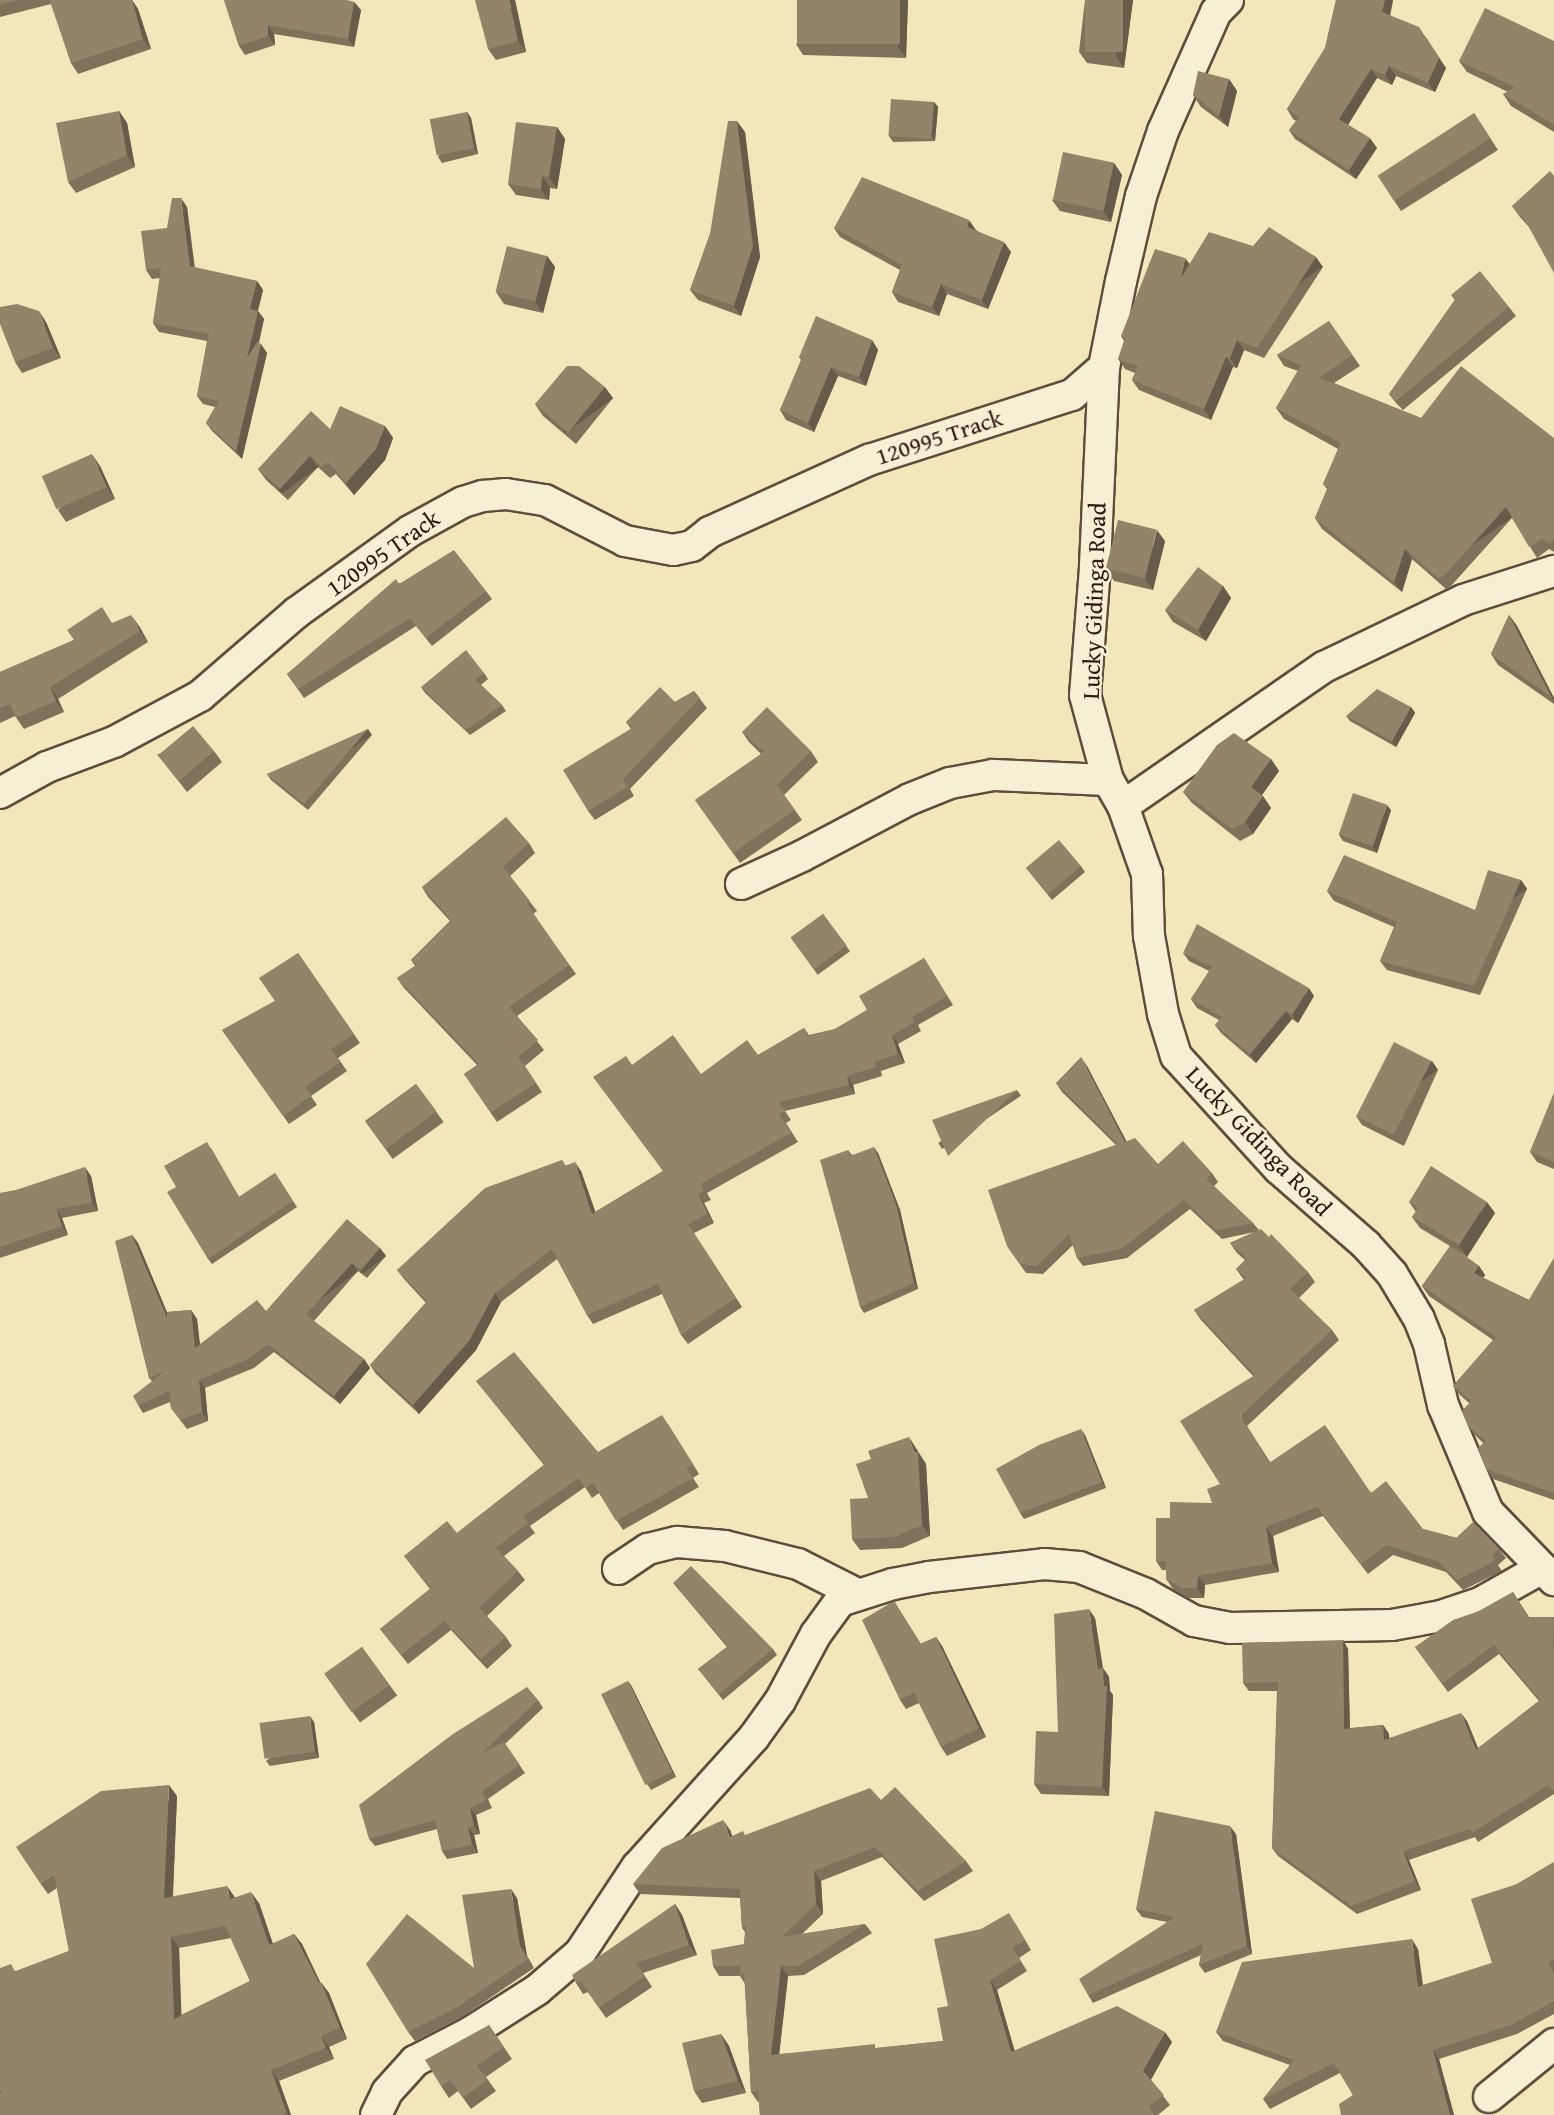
<!DOCTYPE html>
<html>
<head>
<meta charset="utf-8">
<style>
  body { margin:0 }
  #map { position:relative; width:1554px; height:2115px; overflow:hidden; background:#f3e6bb; font-family:"Gentium Book Plus",serif }
  div>[style] { position:absolute }
  .roads { filter:drop-shadow(2px 0 #5e4c3c) drop-shadow(-2px 0 #5e4c3c) drop-shadow(0 2px #5e4c3c) drop-shadow(0 -2px #5e4c3c) }
  .minor>* { height:30px; margin:-15px; padding:0 15px; transform-origin:15px; border-radius:15px; background:#f7efd3 }
  .wall>* { inset:0; background:#7e725a; transform-origin:0 0 }
  .shaded-wall>* { inset:0; background:#675c4a; transform-origin:0 0 }
  .building>* { inset:0; background:#938469; transform-origin:0 0 }
  span { translate:-50% -50%; white-space:nowrap; text-align:center; line-height:1.15; -webkit-text-stroke:5px #f7efd3; paint-order:stroke }
  .street-label { font-size:24px; color:#2c1911 }
</style>
</head>
<body>
<div id="map">
  <div class="roads">
    <div class="minor">
      <div style="left:1228px;top:0;width:17px;rotate:135deg"></div>
      <div style="left:1216px;top:12px;width:130px;rotate:114deg"></div>
      <div style="left:1163px;top:131px;width:69px;rotate:108.7deg"></div>
      <div style="left:1141px;top:196px;width:87px;rotate:103.2deg"></div>
      <div style="left:1121px;top:281px;width:88px;rotate:101.2deg"></div>
      <div style="left:1104px;top:367px;width:201px;rotate:92.6deg"></div>
      <div style="left:1095px;top:568px;width:127px;rotate:94.5deg"></div>
      <div style="left:1085px;top:695px;width:88px;rotate:74.9deg"></div>
      <div style="left:1108px;top:780px;width:30px;rotate:60deg"></div>
      <div style="left:1123px;top:806px;width:72px;rotate:70.6deg"></div>
      <div style="left:1147px;top:874px;width:62px;rotate:88.2deg"></div>
      <div style="left:1149px;top:936px;width:79px;rotate:79.8deg"></div>
      <div style="left:1163px;top:1014px;width:44px;rotate:72.8deg"></div>
      <div style="left:1176px;top:1056px;width:153px;rotate:47.7deg"></div>
      <div style="left:1279px;top:1169px;width:116px;rotate:41.1deg"></div>
      <div style="left:1366px;top:1245px;width:39px;rotate:48deg"></div>
      <div style="left:1392px;top:1274px;width:52px;rotate:59deg"></div>
      <div style="left:1419px;top:1319px;width:27px;rotate:68deg"></div>
      <div style="left:1429px;top:1344px;width:63px;rotate:77.1deg"></div>
      <div style="left:1443px;top:1405px;width:116px;rotate:67.2deg"></div>
      <div style="left:1488px;top:1512px;width:95px;rotate:45.9deg"></div>
      <div style="left:0;top:793px;width:54px;rotate:-29deg"></div>
      <div style="left:47px;top:767px;width:72px;rotate:-20.5deg"></div>
      <div style="left:114px;top:742px;width:98px;rotate:-28.1deg"></div>
      <div style="left:200px;top:696px;width:127px;rotate:-40.8deg"></div>
      <div style="left:296px;top:613px;width:140px;rotate:-35.7deg"></div>
      <div style="left:410px;top:531px;width:60px;rotate:-28.7deg"></div>
      <div style="left:463px;top:502px;width:21px;rotate:-17deg"></div>
      <div style="left:483px;top:496px;width:23px;rotate:-5deg"></div>
      <div style="left:506px;top:494px;width:39px;rotate:9deg"></div>
      <div style="left:545px;top:500px;width:90px;rotate:27.1deg"></div>
      <div style="left:625px;top:541px;width:49px;rotate:10.6deg"></div>
      <div style="left:673px;top:550px;width:19px;rotate:-12deg"></div>
      <div style="left:692px;top:546px;width:23px;rotate:-38deg"></div>
      <div style="left:710px;top:532px;width:175px;rotate:-24.4deg"></div>
      <div style="left:869px;top:460px;width:213px;rotate:-17.8deg"></div>
      <div style="left:1072px;top:395px;width:43px;rotate:-41.2deg"></div>
      <div style="left:1123px;top:806px;width:244px;rotate:-34.7deg"></div>
      <div style="left:1324px;top:667px;width:154px;rotate:-25.7deg"></div>
      <div style="left:1463px;top:600px;width:96px;rotate:-17.7deg"></div>
      <div style="left:741px;top:884px;width:67px;rotate:-24.7deg"></div>
      <div style="left:802px;top:856px;width:122px;rotate:-27.8deg"></div>
      <div style="left:910px;top:799px;width:43px;rotate:-21.8deg"></div>
      <div style="left:950px;top:783px;width:44px;rotate:-10.5deg"></div>
      <div style="left:993px;top:775px;width:115px;rotate:2.5deg"></div>
      <div style="left:618px;top:1569px;width:36px;rotate:-34deg"></div>
      <div style="left:648px;top:1549px;width:30px;rotate:-14deg"></div>
      <div style="left:677px;top:1542px;width:48px;rotate:4.8deg"></div>
      <div style="left:725px;top:1546px;width:75px;rotate:13.9deg"></div>
      <div style="left:798px;top:1564px;width:66px;rotate:27deg"></div>
      <div style="left:1489px;top:2097px;width:84px;rotate:-39.2deg"></div>
      <div style="left:376px;top:2115px;width:25px;rotate:-64deg"></div>
      <div style="left:387px;top:2092px;width:42px;rotate:-47.9deg"></div>
      <div style="left:415px;top:2061px;width:63px;rotate:-27.4deg"></div>
      <div style="left:471px;top:2032px;width:78px;rotate:-32.5deg"></div>
      <div style="left:537px;top:1990px;width:57px;rotate:-40.7deg"></div>
      <div style="left:580px;top:1953px;width:103px;rotate:-56.5deg"></div>
      <div style="left:637px;top:1867px;width:175px;rotate:-48deg"></div>
      <div style="left:754px;top:1737px;width:44px;rotate:-54.2deg"></div>
      <div style="left:780px;top:1701px;width:76px;rotate:-61.8deg"></div>
      <div style="left:816px;top:1634px;width:41px;rotate:-54deg"></div>
      <div style="left:840px;top:1601px;width:56px;rotate:-17.8deg"></div>
      <div style="left:893px;top:1584px;width:37px;rotate:-11deg"></div>
      <div style="left:929px;top:1577px;width:116px;rotate:-6.4deg"></div>
      <div style="left:1044px;top:1564px;width:35px;rotate:5deg"></div>
      <div style="left:1079px;top:1567px;width:72px;rotate:21.9deg"></div>
      <div style="left:1146px;top:1594px;width:55px;rotate:29.4deg"></div>
      <div style="left:1194px;top:1621px;width:37px;rotate:11deg"></div>
      <div style="left:1230px;top:1628px;width:162px;rotate:-1.1deg"></div>
      <div style="left:1392px;top:1625px;width:50px;rotate:-10.4deg"></div>
      <div style="left:1441px;top:1616px;width:41px;rotate:-18.4deg"></div>
      <div style="left:1480px;top:1603px;width:71px;rotate:-29.4deg"></div>
    </div>
  </div>
  <div class="wall">
    <div style="clip-path:polygon(0 0,132px 0,138px 9px,151px 49px,78px 74px,71px 63px,51px 4px,0 17px)"></div>
    <div style="clip-path:polygon(224px 0,354px 2px,361px 10px,354px 47px,274px 34px,275px 45px,245px 55px,239px 46px)"></div>
    <div style="clip-path:polygon(515px 0,526px 52px,496px 60px,488px 49px)"></div>
    <div style="clip-path:polygon(908px 0,906px 58px,803px 55px,796px 44px)"></div>
    <div style="clip-path:polygon(1085px 0,1133px 0,1124px 68px,1087px 63px,1079px 52px)"></div>
    <div style="clip-path:polygon(1336px 0,1393px 0,1390px 15px,1446px 68px,1435px 92px,1396px 76px,1392px 85px,1377px 78px,1348px 125px,1377px 148px,1356px 179px,1295px 139px,1289px 130px,1296px 121px,1293px 119px,1287px 109px,1325px 48px)"></div>
    <div style="clip-path:polygon(1554px 41px,1554px 132px,1511px 106px,1503px 94px,1508px 92px,1467px 72px,1459px 61px)"></div>
    <div style="clip-path:polygon(1229px 79px,1237px 91px,1228px 127px,1201px 107px,1193px 95px)"></div>
    <div style="clip-path:polygon(934px 102px,938px 107px,935px 141px,893px 142px,889px 136px)"></div>
    <div style="clip-path:polygon(119px 111px,127px 123px,135px 167px,76px 193px,68px 182px)"></div>
    <div style="clip-path:polygon(467px 112px,471px 118px,478px 154px,442px 163px,438px 157px)"></div>
    <div style="clip-path:polygon(1474px 113px,1498px 150px,1401px 211px,1393px 199px)"></div>
    <div style="clip-path:polygon(557px 127px,565px 139px,557px 189px,550px 188px,549px 200px,516px 195px,508px 184px)"></div>
    <div style="clip-path:polygon(745px 132px,760px 257px,741px 316px,698px 300px,690px 290px,710px 234px)"></div>
    <div style="clip-path:polygon(1114px 163px,1122px 175px,1111px 222px,1060px 211px,1052px 200px)"></div>
    <div style="clip-path:polygon(1554px 176px,1529px 227px,1520px 217px,1512px 206px)"></div>
    <div style="clip-path:polygon(187px 207px,195px 268px,257px 281px,263px 290px,258px 311px,264px 319px,259px 343px,267px 353px,242px 459px,212px 431px,206px 423px,215px 407px,203px 404px,197px 396px,207px 341px,159px 332px,153px 323px,160px 278px,152px 279px,146px 270px,167px 228px)"></div>
    <div style="clip-path:polygon(834px 228px,976px 230px,1011px 252px,988px 309px,947px 294px,939px 316px,898px 302px,892px 292px,900px 270px,840px 237px)"></div>
    <div style="clip-path:polygon(1253px 246px,1323px 267px,1264px 358px,1244px 350px,1237px 368px,1233px 367px,1211px 420px,1139px 390px,1132px 380px,1135px 373px,1125px 369px,1118px 359px,1124px 341px,1121px 336px,1189px 264px)"></div>
    <div style="clip-path:polygon(547px 256px,555px 267px,543px 313px,504px 304px,496px 292px)"></div>
    <div style="clip-path:polygon(1451px 295px,1509px 307px,1516px 316px,1403px 410px,1396px 403px,1389px 394px,1455px 300px)"></div>
    <div style="clip-path:polygon(1329px 321px,1360px 366px,1334px 383px,1421px 418px,1554px 438px,1554px 552px,1549px 549px,1537px 558px,1512px 518px,1451px 586px,1446px 589px,1412px 559px,1402px 592px,1322px 529px,1315px 518px,1327px 489px,1323px 484px,1338px 449px,1284px 419px,1276px 408px,1298px 371px,1284px 366px,1277px 355px)"></div>
    <div style="clip-path:polygon(46px 322px,61px 358px,22px 373px,15px 362px)"></div>
    <div style="clip-path:polygon(872px 340px,878px 350px,866px 386px,838px 376px,814px 432px,786px 420px,780px 410px,801px 360px,799px 357px)"></div>
    <div style="clip-path:polygon(613px 398px,576px 444px,543px 416px,535px 404px)"></div>
    <div style="clip-path:polygon(385px 426px,393px 438px,385px 460px,354px 495px,336px 474px,330px 478px,318px 467px,288px 500px,266px 480px,258px 469px,330px 429px)"></div>
    <div style="clip-path:polygon(100px 466px,115px 499px,66px 522px,58px 510px)"></div>
    <div style="clip-path:polygon(1165px 541px,1153px 590px,1114px 581px,1106px 569px)"></div>
    <div style="clip-path:polygon(399px 583px,486px 591px,492px 599px,432px 646px,416px 626px,304px 698px,287px 674px)"></div>
    <div style="clip-path:polygon(1223px 586px,1231px 598px,1206px 641px,1173px 622px,1165px 610px)"></div>
    <div style="clip-path:polygon(1509px 615px,1517px 626px,1554px 698px,1554px 704px,1498px 665px,1491px 654px)"></div>
    <div style="clip-path:polygon(113px 623px,139px 626px,148px 642px,58px 699px,64px 712px,24px 729px,15px 716px,0 723px,0 672px)"></div>
    <div style="clip-path:polygon(484px 673px,488px 679px,481px 685px,502px 705px,506px 711px,470px 735px,425px 693px,421px 687px)"></div>
    <div style="clip-path:polygon(694px 691px,707px 708px,630px 789px,634px 796px,595px 820px,588px 811px,631px 729px,626px 722px,675px 702px)"></div>
    <div style="clip-path:polygon(1411px 707px,1415px 713px,1396px 747px,1350px 721px,1346px 716px)"></div>
    <div style="clip-path:polygon(742px 732px,811px 751px,818px 762px,784px 795px,802px 820px,740px 863px,695px 800px,761px 754px,749px 742px)"></div>
    <div style="clip-path:polygon(372px 735px,308px 810px,271px 780px,267px 774px)"></div>
    <div style="clip-path:polygon(214px 751px,222px 762px,187px 792px,157px 754px)"></div>
    <div style="clip-path:polygon(1271px 759px,1279px 771px,1262px 795px,1271px 808px,1253px 834px,1240px 841px,1192px 803px,1183px 792px)"></div>
    <div style="clip-path:polygon(1391px 810px,1377px 853px,1343px 841px,1339px 835px)"></div>
    <div style="clip-path:polygon(529px 843px,535px 853px,510px 876px,537px 911px,533px 914px,576px 974px,517px 1016px,544px 1050px,525px 1066px,542px 1092px,497px 1122px,464px 1074px,477px 1065px,404px 988px,397px 978px,415px 966px,411px 960px,450px 921px,428px 897px,422px 887px)"></div>
    <div style="clip-path:polygon(1081px 866px,1085px 872px,1052px 900px,1026px 868px)"></div>
    <div style="clip-path:polygon(1521px 880px,1527px 889px,1480px 995px,1387px 970px,1380px 961px,1394px 927px,1334px 901px,1327px 891px,1475px 910px)"></div>
    <div style="left:823px;top:914px;width:46px;height:40px;rotate:54deg"></div>
    <div style="clip-path:polygon(298px 953px,360px 1043px,338px 1058px,347px 1071px,311px 1096px,317px 1105px,289px 1124px,222px 1030px,275px 1001px)"></div>
    <div style="clip-path:polygon(1183px 953px,1314px 996px,1298px 1023px,1292px 1019px,1256px 1063px,1221px 1033px,1215px 1025px,1219px 1020px,1197px 1008px,1191px 999px,1209px 971px,1189px 961px)"></div>
    <div style="clip-path:polygon(924px 958px,953px 1005px,918px 1025px,921px 1031px,898px 1044px,905px 1063px,881px 1071px,882px 1076px,853px 1085px,855px 1094px,785px 1111px,791px 1120px,786px 1123px,798px 1142px,707px 1193px,711px 1200px,704px 1203px,714px 1223px,694px 1233px,742px 1307px,688px 1344px,681px 1335px,662px 1294px,593px 1324px,587px 1315px,557px 1259px,501px 1302px,476px 1350px,419px 1414px,376px 1374px,370px 1365px,426px 1303px,404px 1279px,397px 1270px,562px 1160px,565px 1165px,581px 1171px,595px 1212px,663px 1171px,632px 1065px,701px 1074px,758px 1055px,804px 1028px,809px 1035px,835px 1029px,867px 1010px)"></div>
    <div style="clip-path:polygon(1087px 1066px,1126px 1141px,1158px 1164px,1212px 1173px,1218px 1182px,1214px 1186px,1253px 1223px,1259px 1230px,1308px 1272px,1315px 1282px,1299px 1298px,1332px 1330px,1339px 1340px,1247px 1426px,1270px 1462px,1371px 1492px,1423px 1529px,1499px 1549px,1506px 1558px,1498px 1565px,1502px 1571px,1463px 1590px,1446px 1572px,1393px 1555px,1368px 1574px,1323px 1516px,1273px 1536px,1279px 1572px,1205px 1585px,1204px 1598px,1188px 1598px,1173px 1589px,1166px 1579px,1166px 1570px,1162px 1570px,1156px 1561px,1170px 1518px,1212px 1503px,1220px 1484px,1253px 1376px,1201px 1320px,1194px 1310px,1244px 1280px,1236px 1269px,1245px 1260px,1237px 1253px,1230px 1243px,1254px 1232px,1222px 1239px,1190px 1209px,1127px 1258px,1083px 1266px,1077px 1258px,1073px 1245px,1043px 1274px,1026px 1273px,1007px 1246px,1116px 1145px,1062px 1092px,1056px 1083px)"></div>
    <div style="clip-path:polygon(1438px 1070px,1404px 1146px,1362px 1125px,1356px 1116px)"></div>
    <div style="left:416px;top:1084px;width:47px;height:63px;rotate:54deg"></div>
    <div style="left:1017px;top:1090px;width:7px;height:95px;rotate:56deg"></div>
    <div style="clip-path:polygon(1554px 1093px,1554px 1169px,1537px 1162px,1530px 1152px)"></div>
    <div style="clip-path:polygon(211px 1148px,239px 1197px,275px 1173px,297px 1207px,212px 1264px,208px 1259px,176px 1187px)"></div>
    <div style="clip-path:polygon(848px 1150px,852px 1155px,878px 1153px,900px 1210px,918px 1289px,864px 1313px,860px 1307px)"></div>
    <div style="clip-path:polygon(91px 1176px,98px 1211px,62px 1218px,68px 1235px,0 1258px,0 1193px)"></div>
    <div style="clip-path:polygon(1409px 1202px,1495px 1213px,1467px 1257px,1454px 1248px,1479px 1266px,1485px 1275px,1483px 1278px,1529px 1300px,1554px 1258px,1554px 1500px,1493px 1479px,1486px 1469px,1483px 1443px,1475px 1435px,1468px 1426px,1469px 1403px,1460px 1395px,1453px 1386px,1493px 1340px,1429px 1296px,1422px 1286px,1450px 1246px,1420px 1228px,1412px 1217px,1416px 1212px)"></div>
    <div style="clip-path:polygon(132px 1235px,138px 1243px,167px 1312px,191px 1310px,197px 1319px,200px 1344px,266px 1311px,380px 1248px,386px 1256px,367px 1278px,358px 1271px,314px 1321px,364px 1359px,370px 1368px,340px 1404px,274px 1352px,254px 1368px,205px 1388px,208px 1421px,187px 1429px,171px 1408px,170px 1402px,143px 1413px,138px 1405px,152px 1381px,149px 1378px)"></div>
    <div style="clip-path:polygon(476px 1381px,598px 1452px,668px 1424px,699px 1474px,693px 1478px,699px 1487px,623px 1530px,599px 1493px,592px 1498px,585px 1487px,530px 1526px,535px 1533px,504px 1556px,518px 1571px,525px 1580px,487px 1616px,506px 1637px,512px 1646px,487px 1669px,451px 1630px,408px 1664px,380px 1629px,430px 1589px,404px 1556px,457px 1533px,544px 1465px)"></div>
    <div style="clip-path:polygon(1085px 1435px,1106px 1488px,1024px 1519px,1020px 1513px)"></div>
    <div style="clip-path:polygon(917px 1449px,918px 1453px,926px 1464px,930px 1536px,902px 1548px,860px 1550px,852px 1539px,868px 1498px)"></div>
    <div style="clip-path:polygon(673px 1583px,773px 1649px,777px 1655px,723px 1700px,698px 1669px,727px 1647px)"></div>
    <div style="clip-path:polygon(1513px 1592px,1529px 1617px,1554px 1617px,1554px 1794px,1478px 1842px,1475px 1837px,1409px 1860px,1421px 1890px,1357px 1914px,1278px 1856px,1272px 1848px,1277px 1691px,1249px 1691px,1243px 1683px,1343px 1640px,1348px 1649px,1350px 1728px,1383px 1725px,1389px 1734px,1389px 1738px,1467px 1721px,1478px 1748px,1539px 1701px,1499px 1654px,1448px 1692px,1415px 1647px)"></div>
    <div style="clip-path:polygon(894px 1601px,921px 1644px,936px 1637px,942px 1646px,986px 1737px,947px 1756px,941px 1747px,919px 1703px,906px 1709px,900px 1700px)"></div>
    <div style="clip-path:polygon(1095px 1618px,1103px 1668px,1109px 1677px,1110px 1691px,1113px 1695px,1109px 1796px,1041px 1794px,1034px 1784px,1058px 1732px)"></div>
    <div style="left:362px;top:1647px;width:60px;height:46px;rotate:54deg"></div>
    <div style="clip-path:polygon(628px 1681px,632px 1687px,676px 1777px,651px 1790px,647px 1784px)"></div>
    <div style="clip-path:polygon(538px 1700px,543px 1708px,505px 1744px,525px 1773px,488px 1799px,492px 1808px,476px 1815px,480px 1834px,474px 1835px,478px 1853px,447px 1859px,442px 1851px,437px 1829px,375px 1846px,369px 1839px)"></div>
    <div style="clip-path:polygon(314px 1722px,319px 1758px,270px 1766px,266px 1761px)"></div>
    <div style="clip-path:polygon(evenodd,177px 1796px,173px 1897px,234px 1896px,235px 1898px,259px 1903px,273px 1944px,294px 1934px,302px 1944px,320px 1983px,329px 1993px,347px 2039px,329px 2047px,334px 2059px,279px 2081px,291px 2115px,0 2115px,0 1968px,16px 1971px,69px 1951px,57px 1888px,48px 1894px,40px 1883px,177px 1796px,231px 1938px,250px 1981px,181px 2015px,179px 1948px,231px 1938px)"></div>
    <div style="clip-path:polygon(881px 1800px,966px 1861px,973px 1871px,924px 1901px,882px 1857px,821px 1881px,823px 1914px,802px 1934px,865px 1924px,872px 1933px,804px 1975px,788px 1976px,779px 2054px,878px 2048px,943px 2041px,948px 2006px,1015px 1923px,1031px 1950px,1019px 1958px,1027px 1971px,997px 1990px,1014px 2050px,1172px 2042px,1151px 2080px,1170px 2105px,1158px 2115px,760px 2115px,759px 2102px,758px 2102px,751px 2092px,745px 1984px,740px 1976px,719px 1976px,713px 1966px,744px 1944px,745px 1932px,742px 1928px,740px 1898px,640px 1894px,633px 1884px,730px 1830px,732px 1836px,746px 1835px)"></div>
    <div style="clip-path:polygon(1236px 1834px,1252px 1954px,1205px 1973px,1199px 1965px,1201px 1955px,1093px 2003px,1088px 1995px,1167px 1922px,1142px 1917px,1136px 1909px)"></div>
    <div style="clip-path:polygon(1554px 1862px,1554px 2014px,1517px 2034px,1439px 2059px,1454px 2115px,1341px 2115px,1353px 2095px,1340px 2073px,1270px 2109px,1263px 2099px,1290px 2065px,1223px 2041px,1216px 2032px,1418px 1949px,1423px 1985px,1492px 1963px,1517px 1884px)"></div>
    <div style="clip-path:polygon(517px 1898px,527px 1956px,534px 1968px,462px 2017px,415px 2041px,408px 2032px,474px 1968px)"></div>
    <div style="clip-path:polygon(675px 1904px,682px 1915px,697px 1955px,643px 1973px,652px 1987px,606px 2018px,588px 1992px,583px 1994px,576px 1983px)"></div>
    <div style="clip-path:polygon(489px 2025px,512px 2059px,486px 2077px,496px 2091px,471px 2109px,458px 2091px,449px 2098px,441px 2086px)"></div>
    <div style="clip-path:polygon(721px 2034px,729px 2046px,746px 2093px,702px 2103px,694px 2091px)"></div>
  </div>
  <div class="shaded-wall">
    <div style="clip-path:polygon(127px 0,132px 0,138px 9px,151px 49px,143px 39px)"></div>
    <div style="clip-path:polygon(509px 0,515px 0,526px 52px,518px 41px)"></div>
    <div style="clip-path:polygon(900px 0,908px 0,906px 58px,898px 47px)"></div>
    <div style="clip-path:polygon(1123px 0,1133px 0,1124px 68px,1116px 56px)"></div>
    <div style="clip-path:polygon(1385px 0,1393px 0,1389px 21px,1382px 12px)"></div>
    <div style="clip-path:polygon(354px 2px,361px 10px,354px 47px,348px 39px)"></div>
    <div style="clip-path:polygon(268px 25px,274px 34px,275px 45px,268px 36px)"></div>
    <div style="clip-path:polygon(1425px 36px,1446px 68px,1435px 92px,1428px 83px)"></div>
    <div style="clip-path:polygon(1389px 66px,1396px 76px,1392px 85px,1385px 75px)"></div>
    <div style="clip-path:polygon(1371px 69px,1377px 78px,1346px 128px,1339px 119px)"></div>
    <div style="clip-path:polygon(1229px 79px,1237px 91px,1228px 127px,1219px 116px)"></div>
    <div style="clip-path:polygon(934px 102px,938px 107px,935px 141px,931px 135px)"></div>
    <div style="clip-path:polygon(119px 111px,127px 123px,135px 167px,127px 155px)"></div>
    <div style="clip-path:polygon(467px 112px,471px 118px,478px 154px,474px 148px)"></div>
    <div style="clip-path:polygon(737px 121px,745px 132px,760px 257px,741px 316px,734px 306px)"></div>
    <div style="clip-path:polygon(557px 127px,565px 139px,557px 189px,549px 177px)"></div>
    <div style="clip-path:polygon(1370px 138px,1377px 148px,1356px 179px,1349px 170px)"></div>
    <div style="clip-path:polygon(1114px 163px,1122px 175px,1111px 222px,1103px 211px)"></div>
    <div style="clip-path:polygon(542px 176px,550px 188px,549px 200px,541px 189px)"></div>
    <div style="clip-path:polygon(181px 198px,187px 207px,195px 275px,190px 266px)"></div>
    <div style="clip-path:polygon(969px 220px,976px 230px,973px 236px,967px 227px)"></div>
    <div style="clip-path:polygon(1004px 242px,1011px 252px,988px 309px,982px 300px)"></div>
    <div style="clip-path:polygon(547px 256px,555px 267px,543px 313px,535px 302px)"></div>
    <div style="left:1316px;top:257px;width:12px;height:108px;rotate:55deg"></div>
    <div style="clip-path:polygon(1185px 258px,1193px 268px,1181px 278px)"></div>
    <div style="clip-path:polygon(257px 281px,263px 290px,256px 317px,250px 309px)"></div>
    <div style="clip-path:polygon(941px 284px,947px 294px,939px 316px,932px 307px)"></div>
    <div style="clip-path:polygon(39px 311px,46px 322px,61px 358px,53px 348px)"></div>
    <div style="clip-path:polygon(258px 311px,264px 319px,253px 366px,247px 358px)"></div>
    <div style="clip-path:polygon(872px 340px,878px 350px,866px 386px,859px 377px)"></div>
    <div style="clip-path:polygon(1237px 340px,1244px 350px,1237px 368px,1230px 358px)"></div>
    <div style="clip-path:polygon(261px 344px,267px 353px,242px 459px,236px 451px)"></div>
    <div style="clip-path:polygon(1226px 357px,1233px 367px,1211px 420px,1204px 409px)"></div>
    <div style="clip-path:polygon(831px 367px,838px 376px,814px 432px,808px 423px)"></div>
    <div style="left:605px;top:387px;width:14px;height:59px;rotate:54deg"></div>
    <div style="clip-path:polygon(385px 426px,393px 438px,385px 460px,354px 495px,346px 483px)"></div>
    <div style="clip-path:polygon(92px 454px,100px 466px,115px 499px,107px 487px)"></div>
    <div style="left:310px;top:456px;width:14px;height:45px;rotate:54deg"></div>
    <div style="left:1506px;top:507px;width:12px;height:93px;rotate:55deg"></div>
    <div style="clip-path:polygon(1157px 530px,1165px 541px,1153px 590px,1145px 579px)"></div>
    <div style="clip-path:polygon(1405px 549px,1412px 559px,1402px 592px,1394px 582px)"></div>
    <div style="clip-path:polygon(1223px 586px,1231px 598px,1206px 641px,1198px 630px)"></div>
    <div style="clip-path:polygon(131px 615px,139px 626px,148px 642px,140px 631px)"></div>
    <div style="clip-path:polygon(1509px 615px,1517px 626px,1554px 698px,1554px 701px)"></div>
    <div style="clip-path:polygon(50px 687px,58px 699px,64px 712px,56px 701px)"></div>
    <div style="clip-path:polygon(1411px 707px,1415px 713px,1396px 747px,1392px 741px)"></div>
    <div style="left:368px;top:729px;width:7px;height:99px;rotate:56deg"></div>
    <div style="clip-path:polygon(1271px 759px,1279px 771px,1259px 799px,1251px 787px)"></div>
    <div style="clip-path:polygon(1263px 796px,1271px 808px,1253px 834px,1245px 822px)"></div>
    <div style="clip-path:polygon(1387px 805px,1391px 810px,1377px 853px,1373px 847px)"></div>
    <div style="left:1521px;top:880px;width:11px;height:116px;rotate:56deg"></div>
    <div style="clip-path:polygon(1309px 988px,1314px 996px,1298px 1023px,1292px 1015px)"></div>
    <div style="clip-path:polygon(1286px 1011px,1292px 1019px,1256px 1063px,1250px 1054px)"></div>
    <div style="clip-path:polygon(892px 1035px,898px 1044px,905px 1063px,898px 1054px)"></div>
    <div style="clip-path:polygon(1081px 1057px,1087px 1066px,1131px 1150px,1125px 1142px)"></div>
    <div style="left:1432px;top:1061px;width:11px;height:83px;rotate:56deg"></div>
    <div style="clip-path:polygon(847px 1076px,853px 1085px,855px 1094px,849px 1085px)"></div>
    <div style="clip-path:polygon(874px 1147px,878px 1153px,900px 1210px,918px 1289px,914px 1283px)"></div>
    <div style="clip-path:polygon(575px 1162px,581px 1171px,599px 1222px,592px 1214px)"></div>
    <div style="clip-path:polygon(85px 1167px,91px 1176px,98px 1211px,92px 1203px)"></div>
    <div style="clip-path:polygon(698px 1194px,704px 1203px,714px 1223px,708px 1214px)"></div>
    <div style="clip-path:polygon(1487px 1202px,1495px 1213px,1467px 1257px,1459px 1245px)"></div>
    <div style="clip-path:polygon(56px 1209px,62px 1218px,68px 1235px,62px 1226px)"></div>
    <div style="clip-path:polygon(132px 1235px,138px 1243px,173px 1327px,167px 1318px)"></div>
    <div style="left:380px;top:1248px;width:10px;height:29px;rotate:53deg"></div>
    <div style="left:352px;top:1263px;width:10px;height:69px;rotate:53deg"></div>
    <div style="clip-path:polygon(1479px 1266px,1485px 1275px,1480px 1282px,1474px 1273px)"></div>
    <div style="clip-path:polygon(495px 1293px,501px 1302px,476px 1350px,419px 1414px,413px 1405px)"></div>
    <div style="clip-path:polygon(191px 1310px,197px 1319px,201px 1356px,195px 1348px)"></div>
    <div style="clip-path:polygon(364px 1359px,370px 1368px,340px 1404px,334px 1396px)"></div>
    <div style="clip-path:polygon(199px 1380px,205px 1388px,208px 1421px,202px 1412px)"></div>
    <div style="clip-path:polygon(1081px 1429px,1085px 1435px,1106px 1488px,1102px 1482px)"></div>
    <div style="clip-path:polygon(909px 1437px,926px 1464px,930px 1536px,922px 1525px,914px 1452px)"></div>
    <div style="clip-path:polygon(1266px 1527px,1273px 1536px,1279px 1572px,1272px 1563px)"></div>
    <div style="clip-path:polygon(1198px 1576px,1205px 1585px,1204px 1598px,1197px 1588px)"></div>
    <div style="clip-path:polygon(1089px 1609px,1095px 1618px,1103px 1671px,1103px 1668px,1109px 1677px,1110px 1691px,1113px 1695px,1109px 1796px,1102px 1787px,1104px 1686px,1098px 1669px)"></div>
    <div style="clip-path:polygon(936px 1637px,942px 1646px,986px 1737px,979px 1728px)"></div>
    <div style="clip-path:polygon(1343px 1640px,1348px 1649px,1350px 1737px,1344px 1729px)"></div>
    <div style="clip-path:polygon(628px 1681px,632px 1687px,676px 1777px,672px 1772px)"></div>
    <div style="clip-path:polygon(1461px 1713px,1467px 1721px,1482px 1758px,1476px 1750px)"></div>
    <div style="clip-path:polygon(310px 1716px,314px 1722px,319px 1758px,315px 1752px)"></div>
    <div style="clip-path:polygon(1383px 1725px,1389px 1734px,1390px 1749px,1384px 1740px)"></div>
    <div style="clip-path:polygon(169px 1785px,177px 1796px,172px 1909px,164px 1898px)"></div>
    <div style="clip-path:polygon(470px 1808px,476px 1815px,480px 1834px,474px 1826px)"></div>
    <div style="clip-path:polygon(723px 1820px,730px 1830px,737px 1847px,730px 1837px)"></div>
    <div style="clip-path:polygon(1230px 1826px,1236px 1834px,1252px 1954px,1247px 1946px)"></div>
    <div style="clip-path:polygon(468px 1827px,474px 1835px,478px 1853px,472px 1845px)"></div>
    <div style="clip-path:polygon(1403px 1851px,1409px 1860px,1421px 1890px,1415px 1881px)"></div>
    <div style="clip-path:polygon(814px 1871px,821px 1881px,823px 1914px,816px 1904px)"></div>
    <div style="clip-path:polygon(227px 1886px,234px 1896px,237px 1910px,230px 1899px)"></div>
    <div style="clip-path:polygon(511px 1889px,517px 1898px,527px 1956px,534px 1968px,520px 1946px)"></div>
    <div style="clip-path:polygon(251px 1892px,259px 1903px,277px 1956px,269px 1945px)"></div>
    <div style="clip-path:polygon(675px 1904px,682px 1915px,697px 1955px,689px 1945px)"></div>
    <div style="clip-path:polygon(294px 1934px,302px 1944px,325px 1992px,321px 1982px,329px 1993px,347px 2039px,340px 2028px)"></div>
    <div style="clip-path:polygon(171px 1937px,179px 1948px,182px 2030px,174px 2019px)"></div>
    <div style="clip-path:polygon(1412px 1939px,1418px 1949px,1424px 1996px,1418px 1987px)"></div>
    <div style="clip-path:polygon(781px 1966px,788px 1976px,778px 2065px,771px 2055px)"></div>
    <div style="clip-path:polygon(990px 1980px,997px 1990px,1018px 2062px,1011px 2052px)"></div>
    <div style="clip-path:polygon(1165px 2032px,1172px 2042px,1150px 2081px,1143px 2071px)"></div>
    <div style="clip-path:polygon(721px 2034px,729px 2046px,746px 2093px,738px 2081px)"></div>
    <div style="clip-path:polygon(321px 2036px,329px 2047px,334px 2059px,326px 2048px)"></div>
    <div style="clip-path:polygon(1433px 2050px,1439px 2059px,1454px 2115px,1450px 2115px)"></div>
    <div style="clip-path:polygon(271px 2070px,279px 2081px,291px 2115px,289px 2115px,286px 2111px)"></div>
  </div>
  <div class="building">
    <div style="clip-path:polygon(0 0,19px 0,0 4px)"></div>
    <div style="clip-path:polygon(50px 0,132px 0,143px 39px,71px 63px)"></div>
    <div style="clip-path:polygon(224px 0,347px 0,354px 2px,348px 39px,268px 25px,268px 36px,239px 46px)"></div>
    <div style="clip-path:polygon(475px 0,509px 0,518px 41px,488px 49px)"></div>
    <div style="left:797px;top:0;width:103px;height:44px"></div>
    <div style="left:1085px;top:0;width:38px;height:52px"></div>
    <div style="clip-path:polygon(1336px 0,1385px 0,1382px 12px,1419px 27px,1439px 58px,1428px 83px,1389px 66px,1385px 75px,1371px 69px,1339px 119px,1370px 138px,1349px 170px,1289px 130px,1299px 117px,1287px 109px,1325px 48px)"></div>
    <div style="clip-path:polygon(1485px 8px,1554px 41px,1554px 125px,1503px 94px,1515px 87px,1459px 61px)"></div>
    <div style="clip-path:polygon(1198px 71px,1229px 79px,1219px 116px,1193px 95px)"></div>
    <div style="left:891px;top:99px;width:43px;height:37px;rotate:4deg"></div>
    <div style="clip-path:polygon(119px 111px,127px 155px,68px 182px,56px 123px)"></div>
    <div style="left:467px;top:112px;width:37px;height:38px;rotate:79deg"></div>
    <div style="left:1474px;top:113px;width:30px;height:115px;rotate:57deg"></div>
    <div style="clip-path:polygon(728px 121px,737px 121px,753px 246px,734px 306px,690px 290px,710px 234px)"></div>
    <div style="clip-path:polygon(516px 122px,557px 127px,549px 177px,542px 176px,541px 189px,508px 184px)"></div>
    <div style="left:1063px;top:152px;width:52px;height:49px;rotate:12deg"></div>
    <div style="clip-path:polygon(1550px 171px,1554px 176px,1554px 273px,1525px 220px,1512px 206px)"></div>
    <div style="clip-path:polygon(862px 177px,969px 220px,967px 227px,1004px 242px,982px 300px,941px 284px,932px 307px,892px 292px,902px 265px,834px 228px)"></div>
    <div style="clip-path:polygon(172px 198px,181px 198px,190px 266px,257px 281px,250px 309px,258px 311px,247px 358px,257px 342px,261px 344px,236px 451px,206px 423px,219px 401px,197px 396px,209px 334px,153px 323px,161px 268px,146px 270px,141px 231px,167px 228px)"></div>
    <div style="clip-path:polygon(1269px 227px,1316px 257px,1257px 348px,1237px 340px,1230px 358px,1226px 357px,1204px 409px,1132px 380px,1138px 366px,1118px 359px,1126px 338px,1121px 336px,1155px 249px,1185px 258px,1181px 278px,1209px 232px,1253px 246px)"></div>
    <div style="left:507px;top:246px;width:41px;height:47px;rotate:14deg"></div>
    <div style="clip-path:polygon(1480px 271px,1509px 307px,1396px 401px,1389px 394px,1456px 298px,1451px 295px)"></div>
    <div style="clip-path:polygon(17px 304px,39px 311px,53px 348px,15px 362px,0 324px,0 307px)"></div>
    <div style="clip-path:polygon(816px 316px,872px 340px,859px 377px,831px 367px,808px 423px,780px 410px,802px 359px,799px 357px)"></div>
    <div style="clip-path:polygon(1329px 321px,1352px 355px,1319px 378px,1421px 418px,1461px 366px,1554px 438px,1554px 539px,1550px 544px,1542px 539px,1529px 547px,1506px 507px,1444px 576px,1438px 578px,1405px 549px,1394px 582px,1315px 518px,1328px 487px,1323px 484px,1341px 443px,1276px 408px,1301px 365px,1277px 355px)"></div>
    <div style="clip-path:polygon(567px 366px,579px 366px,605px 387px,568px 433px,535px 404px)"></div>
    <div style="clip-path:polygon(340px 406px,385px 426px,376px 449px,346px 483px,328px 462px,322px 467px,310px 456px,280px 489px,258px 469px,311px 411px,330px 429px)"></div>
    <div style="left:92px;top:454px;width:36px;height:55px;rotate:66deg"></div>
    <div style="left:1118px;top:520px;width:40px;height:50px;rotate:14deg"></div>
    <div style="clip-path:polygon(454px 550px,486px 591px,426px 638px,410px 618px,298px 689px,287px 674px,396px 579px,399px 584px)"></div>
    <div style="clip-path:polygon(1198px 567px,1223px 586px,1198px 630px,1165px 610px)"></div>
    <div style="clip-path:polygon(102px 607px,112px 623px,131px 615px,140px 631px,50px 687px,56px 701px,16px 718px,10px 704px,0 708px,0 672px,74px 640px,67px 630px)"></div>
    <div style="clip-path:polygon(1509px 615px,1551px 697px,1491px 654px)"></div>
    <div style="clip-path:polygon(466px 650px,484px 673px,476px 680px,502px 705px,466px 730px,421px 687px)"></div>
    <div style="clip-path:polygon(660px 687px,675px 702px,694px 691px,700px 698px,623px 779px,628px 787px,588px 811px,563px 770px,632px 728px,626px 722px)"></div>
    <div style="clip-path:polygon(1377px 689px,1411px 707px,1392px 741px,1346px 716px)"></div>
    <div style="clip-path:polygon(767px 707px,811px 751px,777px 785px,795px 810px,733px 853px,695px 800px,764px 752px,742px 732px)"></div>
    <div style="left:193px;top:726px;width:33px;height:46px;rotate:50deg"></div>
    <div style="clip-path:polygon(368px 729px,304px 804px,267px 774px)"></div>
    <div style="clip-path:polygon(1234px 733px,1271px 759px,1251px 787px,1263px 796px,1245px 822px,1232px 829px,1183px 792px,1217px 745px)"></div>
    <div style="left:1353px;top:793px;width:36px;height:44px;rotate:19deg"></div>
    <div style="clip-path:polygon(506px 817px,529px 843px,503px 867px,530px 901px,527px 904px,569px 965px,509px 1007px,538px 1040px,518px 1057px,536px 1083px,491px 1112px,464px 1074px,479px 1064px,397px 978px,416px 965px,411px 960px,451px 920px,422px 887px)"></div>
    <div style="left:1059px;top:840px;width:34px;height:43px;rotate:50deg"></div>
    <div style="clip-path:polygon(1344px 855px,1475px 910px,1488px 870px,1521px 880px,1474px 986px,1380px 961px,1397px 922px,1327px 891px)"></div>
    <div style="left:823px;top:914px;width:39px;height:40px;rotate:53deg"></div>
    <div style="clip-path:polygon(1197px 924px,1309px 988px,1292px 1015px,1286px 1011px,1250px 1054px,1215px 1025px,1222px 1017px,1191px 999px,1212px 967px,1183px 953px)"></div>
    <div style="clip-path:polygon(298px 953px,354px 1034px,331px 1049px,340px 1062px,305px 1087px,311px 1096px,283px 1116px,222px 1030px,275px 1001px,259px 978px)"></div>
    <div style="clip-path:polygon(924px 958px,947px 996px,912px 1017px,915px 1022px,892px 1035px,898px 1054px,874px 1062px,876px 1067px,847px 1076px,849px 1085px,779px 1102px,785px 1111px,779px 1114px,791px 1133px,701px 1184px,704px 1191px,698px 1194px,708px 1214px,688px 1224px,736px 1298px,681px 1335px,658px 1284px,587px 1315px,552px 1249px,495px 1293px,469px 1341px,413px 1405px,370px 1365px,427px 1301px,397px 1270px,485px 1188px,562px 1160px,565px 1166px,575px 1162px,592px 1214px,663px 1171px,593px 1077px,626px 1056px,632px 1065px,673px 1035px,701px 1074px,747px 1040px,758px 1055px,804px 1028px,808px 1036px,835px 1029px,867px 1010px,859px 996px)"></div>
    <div style="left:1394px;top:1042px;width:42px;height:83px;rotate:27deg"></div>
    <div style="clip-path:polygon(1081px 1057px,1125px 1142px,1135px 1138px,1158px 1164px,1183px 1141px,1212px 1173px,1206px 1179px,1253px 1223px,1216px 1230px,1184px 1200px,1121px 1249px,1077px 1258px,1069px 1234px,1037px 1266px,1020px 1264px,1007px 1246px,988px 1190px,1118px 1144px,1056px 1083px)"></div>
    <div style="left:416px;top:1084px;width:34px;height:63px;rotate:53deg"></div>
    <div style="clip-path:polygon(1017px 1090px,948px 1156px,932px 1120px)"></div>
    <div style="clip-path:polygon(1554px 1093px,1554px 1162px,1530px 1152px)"></div>
    <div style="clip-path:polygon(207px 1142px,239px 1197px,275px 1173px,293px 1201px,208px 1259px,167px 1192px,176px 1187px,164px 1166px)"></div>
    <div style="clip-path:polygon(874px 1147px,896px 1204px,914px 1283px,860px 1307px,820px 1160px,848px 1150px,850px 1156px)"></div>
    <div style="clip-path:polygon(1431px 1166px,1487px 1202px,1459px 1245px,1412px 1217px,1418px 1208px,1409px 1202px)"></div>
    <div style="clip-path:polygon(85px 1167px,92px 1203px,56px 1209px,62px 1226px,0 1247px,0 1193px,10px 1192px)"></div>
    <div style="clip-path:polygon(347px 1219px,380px 1248px,361px 1270px,352px 1263px,306px 1315px,364px 1359px,334px 1396px,268px 1344px,248px 1359px,199px 1380px,202px 1412px,181px 1420px,171px 1408px,170px 1391px,138px 1405px,133px 1396px,165px 1371px,149px 1378px,115px 1241px,132px 1235px,167px 1318px,167px 1312px,191px 1310px,195px 1348px,257px 1300px,266px 1311px)"></div>
    <div style="clip-path:polygon(1261px 1229px,1269px 1237px,1271px 1234px,1308px 1272px,1290px 1289px,1332px 1330px,1240px 1416px,1269px 1463px,1325px 1425px,1371px 1493px,1386px 1481px,1423px 1529px,1456px 1538px,1473px 1522px,1499px 1549px,1492px 1555px,1495px 1561px,1457px 1580px,1439px 1562px,1386px 1545px,1361px 1564px,1317px 1507px,1266px 1527px,1272px 1563px,1198px 1576px,1197px 1588px,1182px 1588px,1166px 1579px,1166px 1561px,1156px 1561px,1156px 1518px,1170px 1518px,1170px 1502px,1212px 1503px,1207px 1489px,1220px 1484px,1180px 1421px,1255px 1375px,1194px 1310px,1246px 1278px,1236px 1269px,1247px 1259px,1230px 1243px)"></div>
    <div style="clip-path:polygon(1450px 1246px,1479px 1266px,1474px 1273px,1529px 1300px,1554px 1258px,1554px 1493px,1486px 1469px,1478px 1448px,1486px 1441px,1468px 1426px,1462px 1411px,1471px 1401px,1453px 1386px,1496px 1337px,1422px 1286px)"></div>
    <div style="clip-path:polygon(514px 1352px,598px 1452px,662px 1415px,693px 1464px,686px 1468px,693px 1478px,616px 1521px,593px 1483px,585px 1488px,579px 1478px,523px 1516px,528px 1523px,496px 1548px,518px 1571px,479px 1608px,506px 1637px,481px 1659px,444px 1621px,401px 1655px,380px 1629px,431px 1588px,404px 1556px,447px 1521px,457px 1533px,545px 1464px,476px 1381px)"></div>
    <div style="clip-path:polygon(1081px 1429px,1102px 1482px,1020px 1513px,996px 1469px,1039px 1445px)"></div>
    <div style="clip-path:polygon(909px 1437px,914px 1452px,918px 1452px,922px 1525px,894px 1537px,852px 1539px,850px 1499px,868px 1498px,856px 1464px,871px 1459px,868px 1451px)"></div>
    <div style="clip-path:polygon(691px 1566px,773px 1649px,719px 1694px,698px 1669px,728px 1646px,673px 1583px)"></div>
    <div style="clip-path:polygon(1513px 1592px,1528px 1617px,1554px 1617px,1553px 1646px,1554px 1647px,1554px 1791px,1548px 1785px,1472px 1833px,1470px 1829px,1403px 1851px,1415px 1881px,1351px 1906px,1272px 1848px,1278px 1682px,1243px 1683px,1242px 1643px,1343px 1640px,1344px 1729px,1383px 1725px,1384px 1740px,1461px 1713px,1476px 1750px,1540px 1700px,1494px 1645px,1442px 1684px,1415px 1647px,1453px 1620px,1482px 1610px)"></div>
    <div style="clip-path:polygon(894px 1601px,920px 1644px,936px 1637px,979px 1728px,941px 1747px,914px 1693px,900px 1700px,862px 1620px)"></div>
    <div style="clip-path:polygon(1089px 1609px,1098px 1669px,1103px 1668px,1104px 1686px,1107px 1686px,1102px 1787px,1034px 1784px,1036px 1731px,1058px 1732px,1054px 1614px)"></div>
    <div style="left:362px;top:1647px;width:47px;height:46px;rotate:55deg"></div>
    <div style="left:628px;top:1681px;width:101px;height:30px;rotate:64deg"></div>
    <div style="clip-path:polygon(527px 1687px,538px 1700px,482px 1753px,504px 1742px,520px 1765px,482px 1791px,486px 1800px,470px 1808px,474px 1826px,468px 1827px,472px 1845px,442px 1851px,435px 1820px,369px 1839px,359px 1805px,453px 1734px)"></div>
    <div style="left:310px;top:1716px;width:36px;height:51px;rotate:82deg"></div>
    <div style="clip-path:polygon(evenodd,169px 1785px,164px 1898px,227px 1886px,230px 1899px,251px 1892px,269px 1945px,294px 1934px,319px 1983px,321px 1982px,340px 2028px,321px 2036px,326px 2048px,271px 2070px,286px 2111px,283px 2115px,0 2115px,0 2095px,2px 2091px,0 2090px,0 1968px,11px 1964px,15px 1972px,69px 1951px,54px 1874px,40px 1883px,16px 1847px,101px 1791px,169px 1785px,225px 1926px,250px 1981px,174px 2019px,171px 1937px,225px 1926px)"></div>
    <div style="clip-path:polygon(895px 1787px,966px 1861px,918px 1891px,875px 1847px,814px 1871px,816px 1904px,782px 1937px,865px 1924px,798px 1966px,781px 1966px,771px 2055px,875px 2044px,875px 2048px,943px 2041px,937px 2008px,948px 2006px,934px 1939px,981px 1929px,1009px 1913px,1025px 1940px,1012px 1948px,1021px 1961px,990px 1980px,1011px 2052px,1117px 2006px,1165px 2032px,1143px 2071px,1164px 2095px,1149px 2106px,1154px 2115px,760px 2115px,758px 2091px,751px 2092px,744px 1972px,740px 1977px,741px 1966px,713px 1966px,711px 1950px,744px 1944px,746px 1926px,742px 1928px,740px 1889px,633px 1884px,662px 1848px,723px 1820px,730px 1837px,743px 1831px,745px 1835px,870px 1788px,881px 1800px)"></div>
    <div style="clip-path:polygon(1155px 1811px,1230px 1826px,1247px 1946px,1199px 1965px,1203px 1944px,1088px 1995px,1079px 1979px,1175px 1917px,1136px 1909px)"></div>
    <div style="clip-path:polygon(1554px 1862px,1554px 1959px,1548px 1963px,1554px 1973px,1554px 2001px,1511px 2025px,1433px 2050px,1450px 2115px,1341px 2115px,1339px 2104px,1353px 2095px,1334px 2063px,1263px 2099px,1294px 2060px,1216px 2032px,1242px 1962px,1412px 1939px,1418px 1987px,1492px 1963px,1471px 1899px,1517px 1884px)"></div>
    <div style="clip-path:polygon(511px 1889px,520px 1946px,528px 1959px,456px 2008px,408px 2032px,366px 1964px,407px 1914px,474px 1968px,462px 1895px)"></div>
    <div style="clip-path:polygon(675px 1904px,689px 1945px,636px 1963px,645px 1976px,599px 2008px,581px 1982px,576px 1983px,572px 1975px)"></div>
    <div style="clip-path:polygon(489px 2025px,504px 2047px,477px 2066px,488px 2080px,463px 2097px,450px 2080px,441px 2086px,425px 2060px)"></div>
    <div style="clip-path:polygon(721px 2034px,738px 2081px,694px 2091px,682px 2043px)"></div>
  </div>
  <div class="street-label">
    <span style="left:939px;top:437px;rotate:-18deg">120995 Track</span>
    <span style="left:383px;top:553px;rotate:-35deg">120995 Track</span>
    <span style="left:1094px;top:601px;rotate:-88deg">Lucky Gidinga Road</span>
    <span style="left:1259px;top:1141px;rotate:46deg">Lucky Gidinga Road</span>
  </div>
</div>
</body>
</html>
